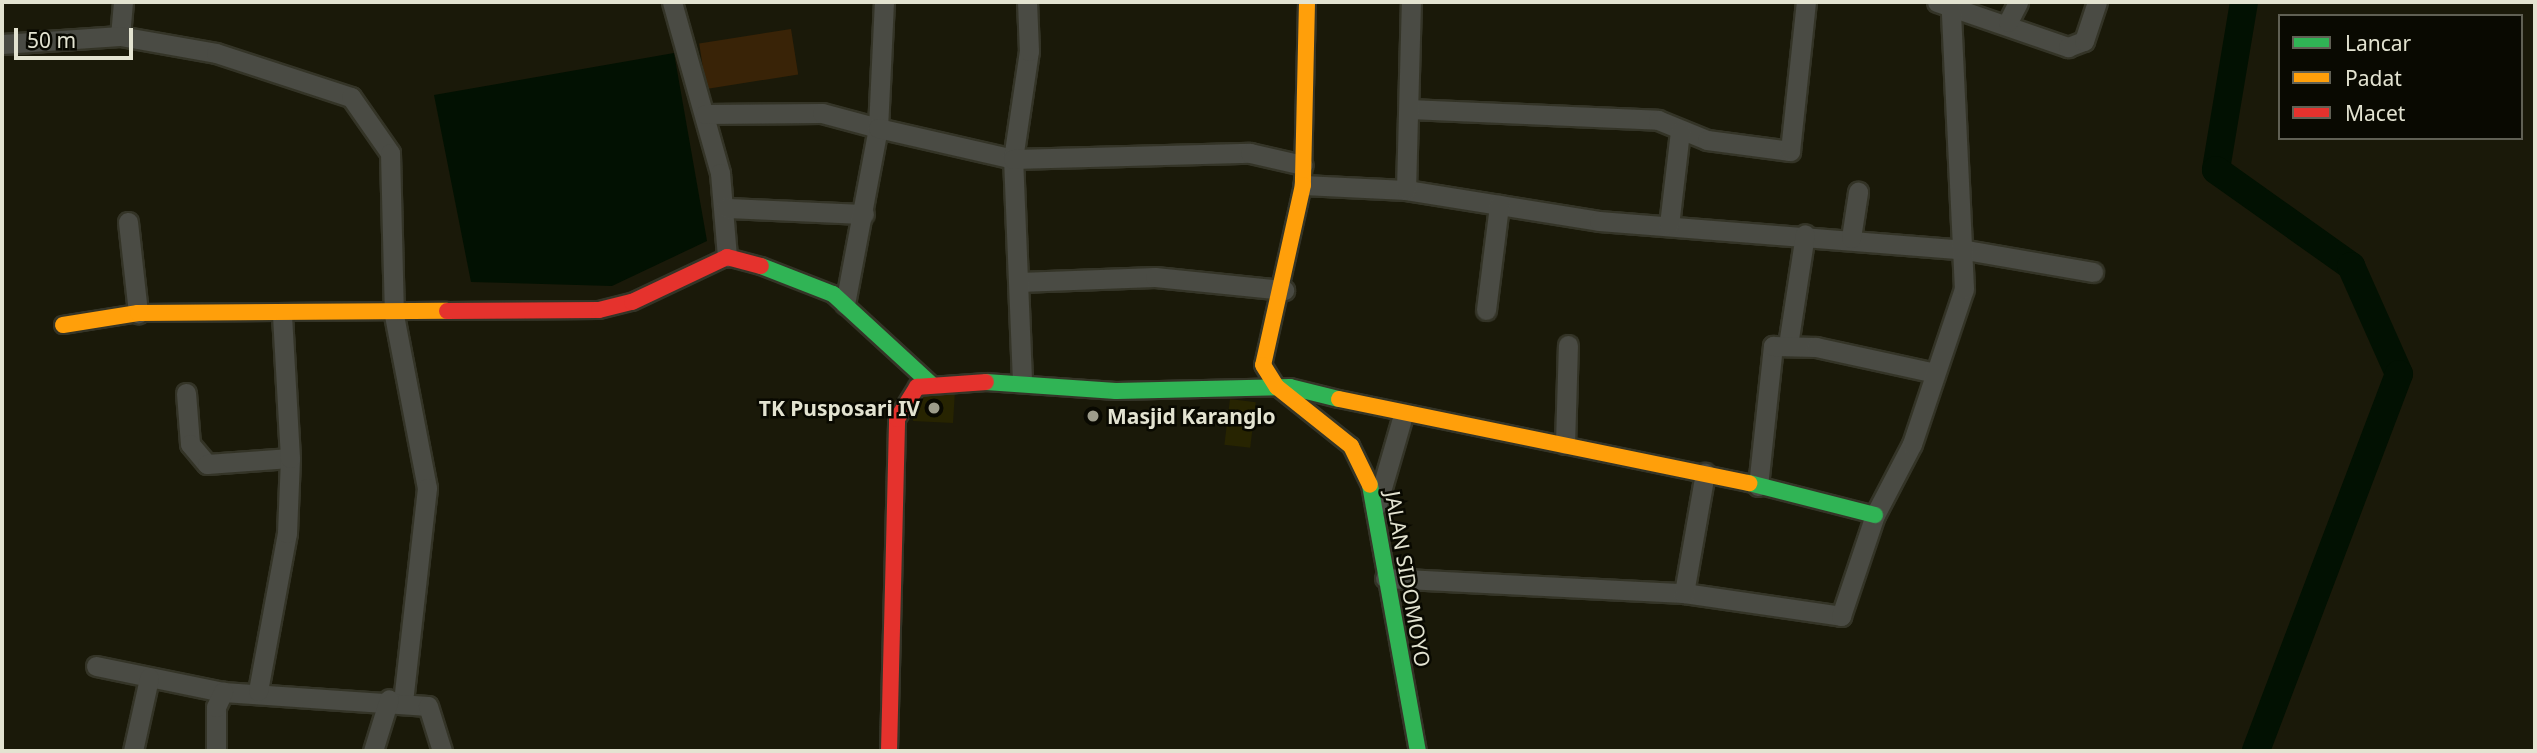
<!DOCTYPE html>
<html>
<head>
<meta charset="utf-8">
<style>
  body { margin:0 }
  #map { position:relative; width:2537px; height:753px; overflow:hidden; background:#1a1909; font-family:"Noto Sans",sans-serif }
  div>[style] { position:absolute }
  .built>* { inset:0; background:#272401; transform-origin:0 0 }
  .green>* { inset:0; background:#392307; transform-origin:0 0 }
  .water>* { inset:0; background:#021102 }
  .river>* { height:28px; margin:-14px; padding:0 14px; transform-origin:14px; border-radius:14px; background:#021102 }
  .roads { filter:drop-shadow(2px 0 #343427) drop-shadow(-2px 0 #343427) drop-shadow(0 2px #343427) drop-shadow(0 -2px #343427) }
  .street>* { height:19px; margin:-9.5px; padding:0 9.5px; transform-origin:9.5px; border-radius:9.5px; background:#4a4b44 }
  .fast>* { height:16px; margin:-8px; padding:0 8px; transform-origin:8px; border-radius:8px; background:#30b455 }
  .slow>* { height:16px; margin:-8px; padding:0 8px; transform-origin:8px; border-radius:8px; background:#ff9f0a }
  .jam>* { height:16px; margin:-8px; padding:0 8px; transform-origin:8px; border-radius:8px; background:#e5322d }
  .dots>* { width:19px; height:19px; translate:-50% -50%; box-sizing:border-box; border:4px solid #090901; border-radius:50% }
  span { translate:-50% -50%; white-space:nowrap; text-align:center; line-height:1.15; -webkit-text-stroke:5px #090901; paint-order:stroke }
  .poi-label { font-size:21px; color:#e3e3d1; font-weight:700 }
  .right { translate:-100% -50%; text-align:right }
  .left { translate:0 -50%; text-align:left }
  .street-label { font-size:21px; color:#e3e3d1 }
  .frame { position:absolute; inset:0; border:4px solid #e3e3d1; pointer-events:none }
  .legend { position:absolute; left:2278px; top:14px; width:245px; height:126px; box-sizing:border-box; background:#090901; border:2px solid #606054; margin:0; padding:9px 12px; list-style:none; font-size:21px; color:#e3e3d1 }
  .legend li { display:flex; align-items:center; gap:14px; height:35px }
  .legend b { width:35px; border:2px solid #606054 }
  .scale { position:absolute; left:14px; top:28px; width:119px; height:32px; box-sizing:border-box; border:4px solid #e3e3d1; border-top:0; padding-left:9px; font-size:21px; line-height:24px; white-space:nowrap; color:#e3e3d1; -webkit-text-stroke:5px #090901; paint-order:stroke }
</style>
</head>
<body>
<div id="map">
  <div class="built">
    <div style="clip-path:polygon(955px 391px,953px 423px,913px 421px,915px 395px)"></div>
    <div style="left:1230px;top:399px;width:26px;height:46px;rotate:7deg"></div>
  </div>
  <div class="green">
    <div style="left:791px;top:29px;width:46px;height:93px;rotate:81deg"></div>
  </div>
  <div class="water">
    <div style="clip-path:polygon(674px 53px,707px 241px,612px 286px,471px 282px,434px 95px)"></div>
  </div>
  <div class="river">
    <div style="left:2244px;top:2px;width:170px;rotate:99.5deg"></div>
    <div style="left:2216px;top:170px;width:166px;rotate:35.4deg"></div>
    <div style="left:2351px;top:266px;width:118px;rotate:66deg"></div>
    <div style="left:2399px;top:374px;width:403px;rotate:110.8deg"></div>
  </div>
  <div class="roads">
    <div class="street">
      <div style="left:123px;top:2px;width:34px;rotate:95deg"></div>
      <div style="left:120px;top:36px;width:97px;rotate:10deg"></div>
      <div style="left:216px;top:53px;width:142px;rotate:18.1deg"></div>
      <div style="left:351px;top:97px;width:68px;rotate:55.1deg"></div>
      <div style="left:390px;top:153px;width:162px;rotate:88.6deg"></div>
      <div style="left:394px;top:315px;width:176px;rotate:79.2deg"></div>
      <div style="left:427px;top:488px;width:214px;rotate:96.4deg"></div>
      <div style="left:672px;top:2px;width:178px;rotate:74.3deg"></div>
      <div style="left:720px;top:173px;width:84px;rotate:85.2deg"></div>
      <div style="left:1937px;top:2px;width:139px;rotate:19deg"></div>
      <div style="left:2068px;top:47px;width:17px;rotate:-21deg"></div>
      <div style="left:2084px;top:41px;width:41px;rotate:-71.6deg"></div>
      <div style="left:2008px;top:22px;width:22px;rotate:-63deg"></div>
      <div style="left:2px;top:44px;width:118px;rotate:-3.9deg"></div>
      <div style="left:1409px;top:109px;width:249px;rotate:2.5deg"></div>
      <div style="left:1658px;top:120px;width:53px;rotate:22.2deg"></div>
      <div style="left:1707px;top:140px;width:84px;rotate:7.5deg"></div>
      <div style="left:1790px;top:151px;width:150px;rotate:-83.9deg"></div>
      <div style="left:705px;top:114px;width:117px;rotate:-0.5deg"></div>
      <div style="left:822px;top:113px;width:58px;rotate:15deg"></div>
      <div style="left:878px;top:128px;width:126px;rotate:-87.3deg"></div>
      <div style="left:1303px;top:185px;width:103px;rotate:2.8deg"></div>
      <div style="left:1406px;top:190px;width:195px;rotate:9.1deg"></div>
      <div style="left:1599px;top:221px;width:368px;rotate:4.5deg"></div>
      <div style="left:1966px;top:250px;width:129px;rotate:9.8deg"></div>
      <div style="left:1406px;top:190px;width:188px;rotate:-88.5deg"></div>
      <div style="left:726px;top:208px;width:138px;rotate:2.5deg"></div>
      <div style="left:128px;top:222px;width:92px;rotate:83.7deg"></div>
      <div style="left:1669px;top:225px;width:95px;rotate:-83.3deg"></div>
      <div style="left:1851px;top:238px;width:47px;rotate:-81.3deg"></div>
      <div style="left:1019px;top:282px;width:136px;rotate:-2.1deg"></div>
      <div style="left:1155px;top:277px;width:130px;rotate:5.8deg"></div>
      <div style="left:845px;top:304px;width:179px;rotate:-79.4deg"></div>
      <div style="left:878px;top:128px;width:139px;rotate:12.9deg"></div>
      <div style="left:1013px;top:159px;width:109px;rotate:-81.6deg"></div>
      <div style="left:1029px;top:51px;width:49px;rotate:-92.3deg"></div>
      <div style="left:1486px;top:310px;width:106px;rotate:-82.9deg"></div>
      <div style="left:1788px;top:345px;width:112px;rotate:-81.3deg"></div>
      <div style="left:1022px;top:381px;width:222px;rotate:-92.3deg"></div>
      <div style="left:1013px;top:159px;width:237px;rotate:-1.5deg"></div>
      <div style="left:1250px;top:153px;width:54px;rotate:12.8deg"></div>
      <div style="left:186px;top:393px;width:51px;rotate:85.5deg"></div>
      <div style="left:190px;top:444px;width:26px;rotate:50deg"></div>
      <div style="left:207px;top:464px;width:83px;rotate:-4.1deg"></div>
      <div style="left:1565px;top:444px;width:99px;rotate:-88.3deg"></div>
      <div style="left:1758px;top:486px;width:141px;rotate:-83.9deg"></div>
      <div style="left:1773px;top:346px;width:43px;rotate:1.3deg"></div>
      <div style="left:1816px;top:347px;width:122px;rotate:12.3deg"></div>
      <div style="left:1377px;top:505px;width:94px;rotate:-73.9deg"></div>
      <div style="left:1385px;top:578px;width:299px;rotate:2.9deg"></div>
      <div style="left:1684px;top:593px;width:159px;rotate:8.3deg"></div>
      <div style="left:1841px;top:616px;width:107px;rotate:-71.4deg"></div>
      <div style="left:1875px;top:515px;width:80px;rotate:-62.5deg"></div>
      <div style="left:1912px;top:444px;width:163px;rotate:-71.5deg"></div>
      <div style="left:1964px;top:289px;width:280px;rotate:-92.7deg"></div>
      <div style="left:1684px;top:593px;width:122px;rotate:-80.1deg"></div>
      <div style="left:96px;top:666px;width:130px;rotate:11.6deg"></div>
      <div style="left:223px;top:692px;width:205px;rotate:3.9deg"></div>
      <div style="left:428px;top:706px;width:47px;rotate:72.7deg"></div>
      <div style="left:258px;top:691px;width:161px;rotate:-79.6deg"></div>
      <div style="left:287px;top:533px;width:75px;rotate:-87.7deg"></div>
      <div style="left:290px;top:458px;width:144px;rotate:-93.2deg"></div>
      <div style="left:133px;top:751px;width:75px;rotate:-77.6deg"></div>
      <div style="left:216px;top:751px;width:44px;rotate:-90deg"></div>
      <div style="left:216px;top:707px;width:17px;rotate:-65deg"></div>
      <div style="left:373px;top:751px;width:54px;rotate:-72.9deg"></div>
    </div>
    <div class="fast">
      <div style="left:761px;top:266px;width:77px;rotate:21.3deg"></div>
      <div style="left:833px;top:294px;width:134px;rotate:42.6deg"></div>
      <div style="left:986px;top:382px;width:130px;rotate:4deg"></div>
      <div style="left:1116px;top:391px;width:174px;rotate:-1.3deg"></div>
      <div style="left:1290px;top:387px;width:50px;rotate:13.8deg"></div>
      <div style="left:1749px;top:483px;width:130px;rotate:14.3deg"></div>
      <div style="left:1370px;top:485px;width:270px;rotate:79.8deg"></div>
    </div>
    <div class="slow">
      <div style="left:1307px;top:2px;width:183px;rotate:91.3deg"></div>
      <div style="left:1303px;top:185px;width:184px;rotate:102.5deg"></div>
      <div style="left:1263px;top:365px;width:26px;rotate:58deg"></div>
      <div style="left:1277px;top:387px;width:95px;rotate:38.6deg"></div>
      <div style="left:1351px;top:446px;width:43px;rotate:64deg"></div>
      <div style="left:63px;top:325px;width:76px;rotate:-9.1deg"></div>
      <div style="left:138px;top:313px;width:309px;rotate:-0.4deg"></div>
      <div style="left:1339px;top:399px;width:419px;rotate:11.6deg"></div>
    </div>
    <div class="jam">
      <div style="left:447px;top:311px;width:152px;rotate:-0.4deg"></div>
      <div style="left:599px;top:310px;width:34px;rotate:-14deg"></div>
      <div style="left:632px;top:302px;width:105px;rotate:-25.3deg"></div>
      <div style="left:727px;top:257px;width:35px;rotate:15deg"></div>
      <div style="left:889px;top:751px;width:332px;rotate:-88.6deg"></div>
      <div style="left:897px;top:419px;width:38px;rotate:-58deg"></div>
      <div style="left:917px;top:387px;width:69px;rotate:-4.1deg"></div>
    </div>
  </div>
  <div class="dots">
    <div style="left:934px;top:408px;background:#9d9c8b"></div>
    <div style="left:1093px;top:416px;background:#9d9c8b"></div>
  </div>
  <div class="poi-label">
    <span class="right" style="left:920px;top:408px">TK Pusposari IV</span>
    <span class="left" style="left:1107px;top:416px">Masjid Karanglo</span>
  </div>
  <div class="street-label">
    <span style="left:1408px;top:579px;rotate:80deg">JALAN SIDOMOYO</span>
  </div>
  <div class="frame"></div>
  <ul class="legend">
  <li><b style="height:9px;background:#30b455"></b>Lancar</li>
  <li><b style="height:9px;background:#ff9f0a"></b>Padat</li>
  <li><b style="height:9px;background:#e5322d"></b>Macet</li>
  </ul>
  <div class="scale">50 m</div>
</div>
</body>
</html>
